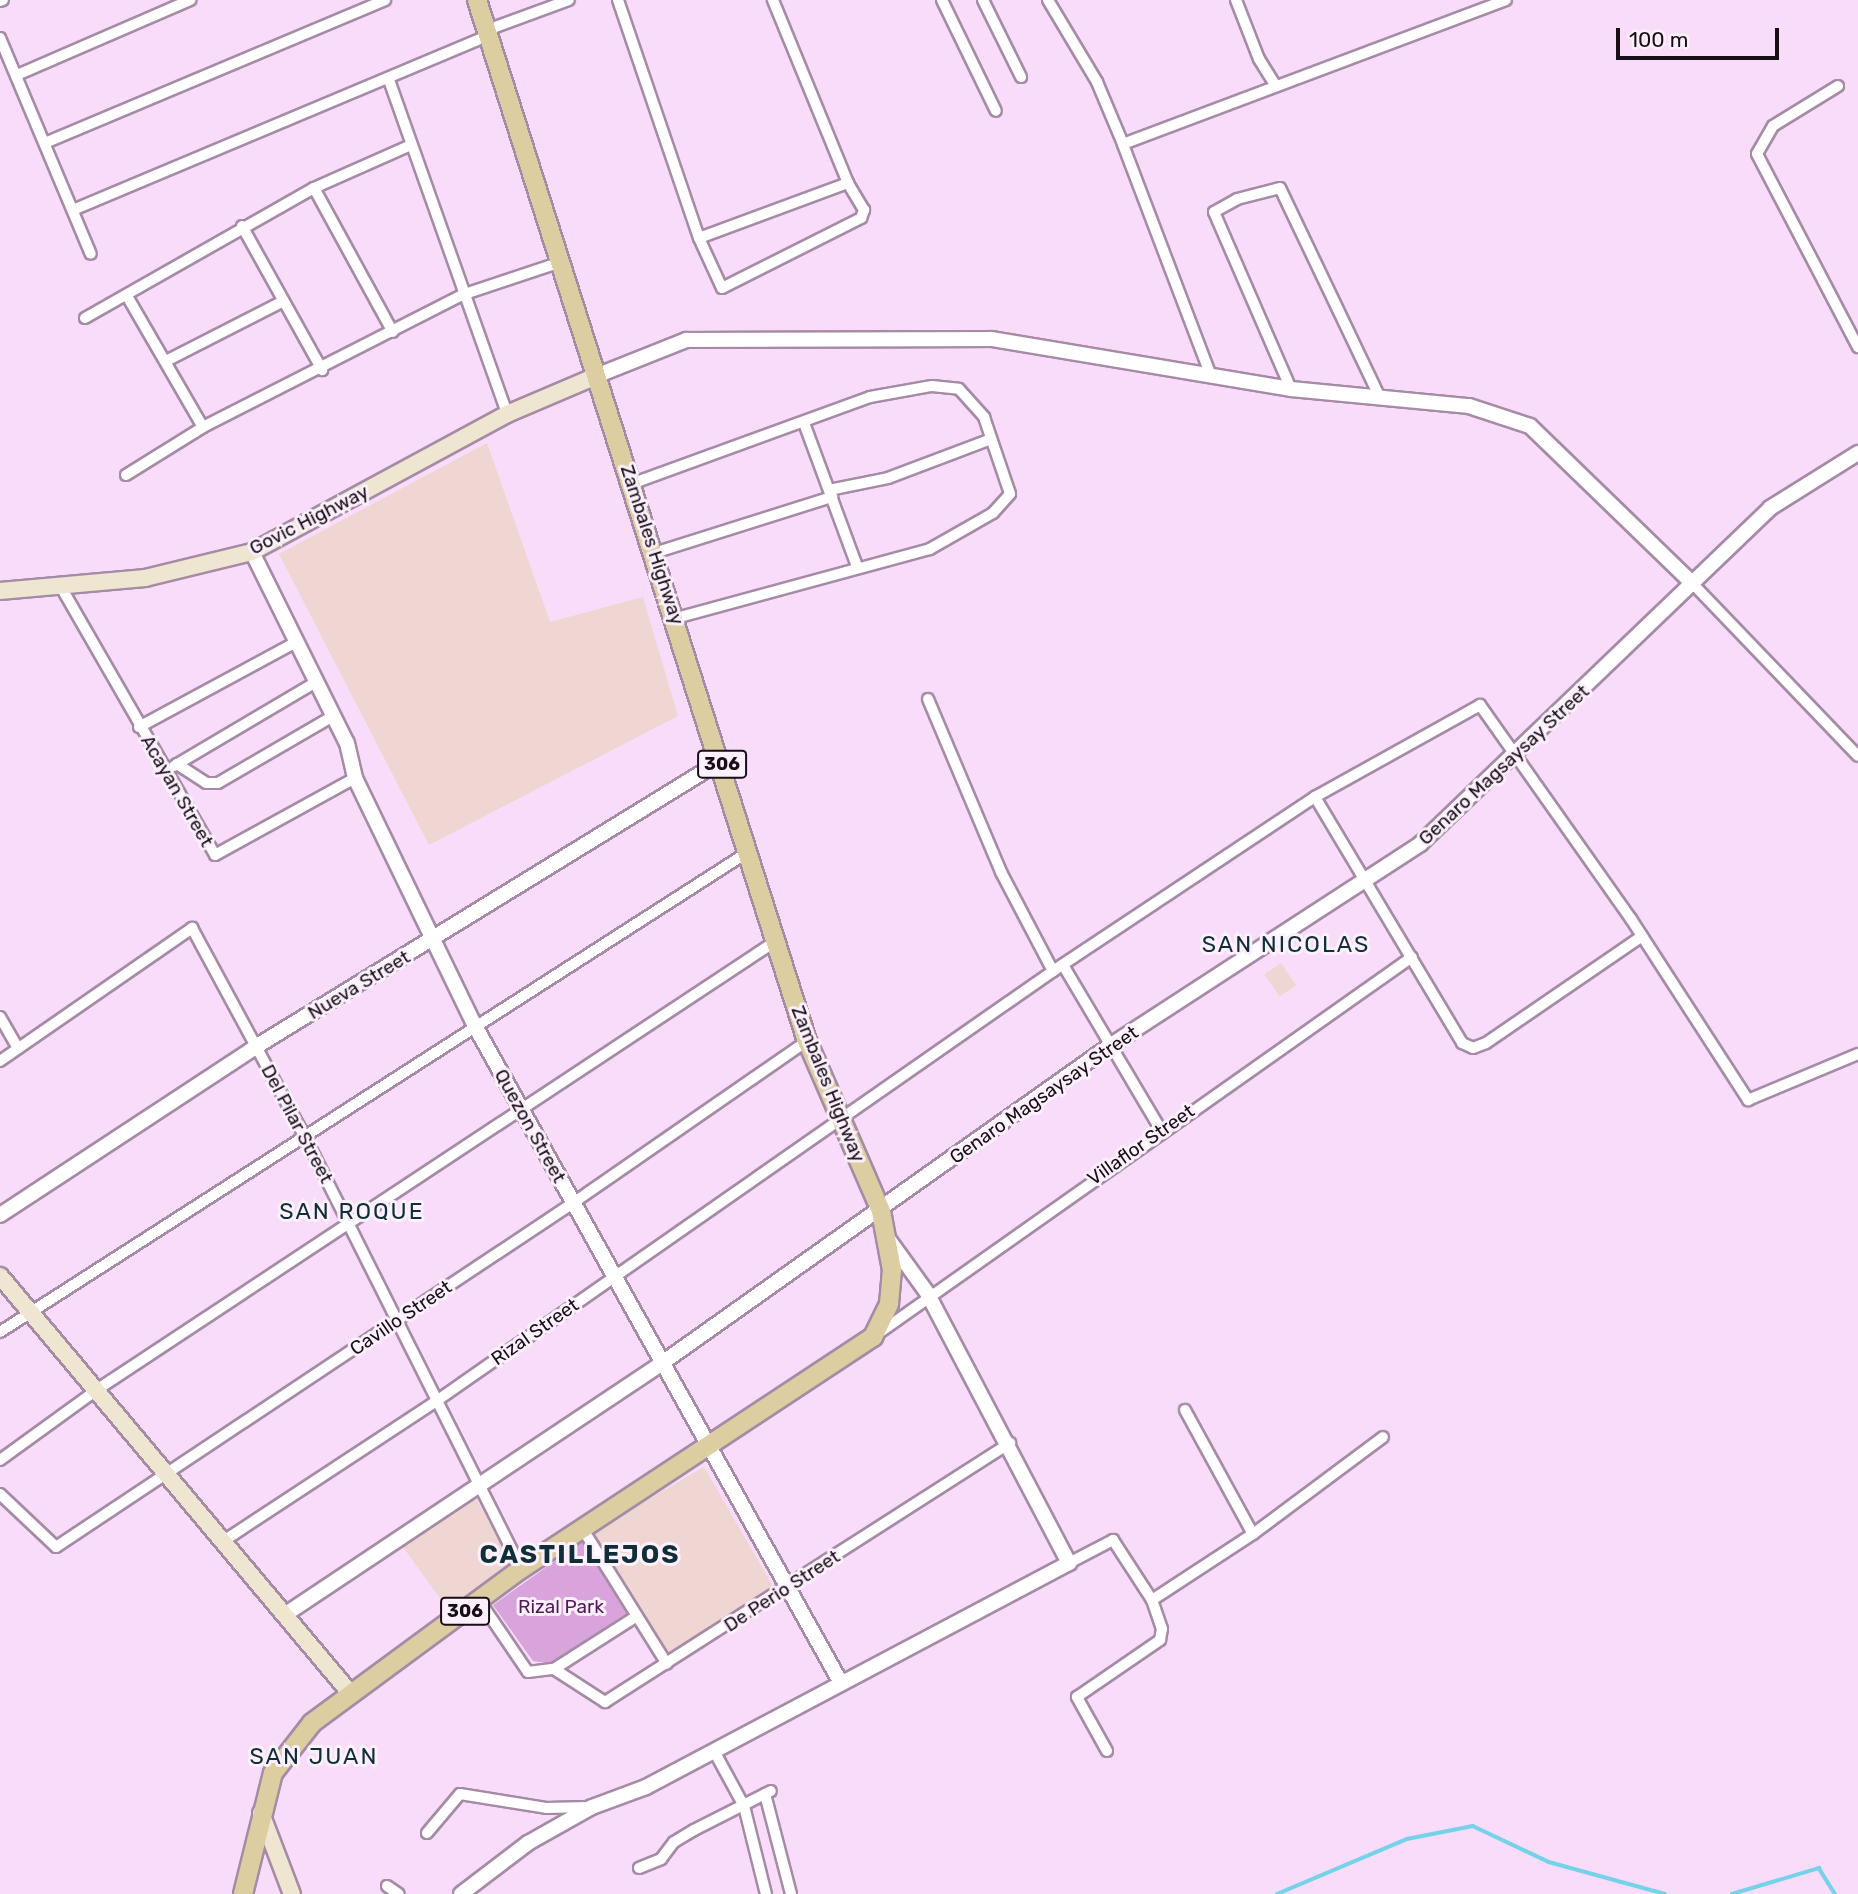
<!DOCTYPE html>
<html>
<head>
<meta charset="utf-8">
<style>
  body { margin:0 }
  #map { position:relative; width:1858px; height:1894px; overflow:hidden; background:#f8dcf9; font-family:Rubik,sans-serif }
  div>[style] { position:absolute }
  .education>* { inset:0; background:#f0d6d2; transform-origin:0 0 }
  .green>* { inset:0; background:#d8a4db }
  .stream>* { height:3.5px; margin:-1.75px; padding:0 1.75px; transform-origin:1.75px; border-radius:1.75px; background:#74d2e9 }
  .roads { filter:drop-shadow(2px 0 #a58ba6) drop-shadow(-2px 0 #a58ba6) drop-shadow(0 2px #a58ba6) drop-shadow(0 -2px #a58ba6) }
  .minor>* { height:10px; margin:-5px; padding:0 5px; transform-origin:5px; border-radius:5px; background:#fff }
  .tertiary>* { height:14px; margin:-7px; padding:0 7px; transform-origin:7px; border-radius:7px; background:#fff }
  .secondary>* { height:16px; margin:-8px; padding:0 8px; transform-origin:8px; border-radius:8px; background:#eee6d0 }
  .primary>* { height:18px; margin:-9px; padding:0 9px; transform-origin:9px; border-radius:9px; background:#ddcea1 }
  span { translate:-50% -50%; white-space:nowrap; text-align:center; line-height:1.15; -webkit-text-stroke:6px #fbf0fc; paint-order:stroke }
  .shield-label span { padding:2px 5px; background:#fbf0fc; border:2px solid; border-radius:5px; -webkit-text-stroke-width:0 }
  .shield-label { font-size:18px; color:#170e17; font-weight:700 }
  .street-label { font-size:19px; color:#170e17 }
  .park-label { font-size:19px; color:#541759 }
  .quarter-label { font-size:23px; color:#102e38; letter-spacing:2px }
  .district-label { font-size:26px; color:#102e38; font-weight:700; letter-spacing:2px }
  .scale { position:absolute; left:1616px; top:28px; width:163px; height:32px; box-sizing:border-box; border:4px solid #170e17; border-top:0; padding-left:9px; font-size:21px; line-height:24px; white-space:nowrap; color:#170e17; -webkit-text-stroke:5px #fbf0fc; paint-order:stroke }
</style>
</head>
<body>
<div id="map">
  <div class="education">
    <div style="clip-path:polygon(487px 443px,550px 622px,643px 597px,678px 716px,429px 845px,279px 554px)"></div>
    <div style="left:1281px;top:963px;width:27px;height:20px;rotate:56deg"></div>
    <div style="left:704px;top:1467px;width:144px;height:132px;rotate:60deg"></div>
    <div style="clip-path:polygon(475px 1497px,514px 1567px,450px 1612px,400px 1543px)"></div>
  </div>
  <div class="green">
    <div style="clip-path:polygon(586px 1539px,632px 1610px,553px 1664px,533px 1661px,493px 1605px)"></div>
  </div>
  <div class="stream">
    <div style="left:1277px;top:1894px;width:141px;rotate:-22.9deg"></div>
    <div style="left:1407px;top:1839px;width:67px;rotate:-11.1deg"></div>
    <div style="left:1473px;top:1826px;width:84px;rotate:25.3deg"></div>
    <div style="left:1549px;top:1862px;width:120px;rotate:15.4deg"></div>
    <div style="left:1732px;top:1894px;width:91px;rotate:-16.6deg"></div>
    <div style="left:1819px;top:1868px;width:31px;rotate:58deg"></div>
  </div>
  <div class="roads">
    <div class="minor">
      <div style="left:618px;top:0;width:251px;rotate:71.2deg"></div>
      <div style="left:699px;top:238px;width:55px;rotate:65.3deg"></div>
      <div style="left:722px;top:288px;width:156px;rotate:-26.7deg"></div>
      <div style="left:861px;top:218px;width:9px;rotate:-69deg"></div>
      <div style="left:864px;top:210px;width:31px;rotate:-121deg"></div>
      <div style="left:942px;top:0;width:123px;rotate:64.1deg"></div>
      <div style="left:983px;top:0;width:86px;rotate:63.7deg"></div>
      <div style="left:1048px;top:0;width:96px;rotate:59.1deg"></div>
      <div style="left:1097px;top:82px;width:67px;rotate:67.2deg"></div>
      <div style="left:1236px;top:0;width:63px;rotate:68.7deg"></div>
      <div style="left:1259px;top:59px;width:32px;rotate:58deg"></div>
      <div style="left:0;top:1px;width:3px;rotate:-18deg"></div>
      <div style="left:487px;top:30px;width:87px;rotate:-20.1deg"></div>
      <div style="left:0;top:38px;width:234px;rotate:67.2deg"></div>
      <div style="left:17px;top:75px;width:189px;rotate:-23.4deg"></div>
      <div style="left:389px;top:80px;width:354px;rotate:70.5deg"></div>
      <div style="left:1838px;top:86px;width:76px;rotate:148.4deg"></div>
      <div style="left:1773px;top:126px;width:32px;rotate:120deg"></div>
      <div style="left:1757px;top:154px;width:218px;rotate:62.4deg"></div>
      <div style="left:45px;top:143px;width:369px;rotate:-22.8deg"></div>
      <div style="left:314px;top:188px;width:164px;rotate:61.3deg"></div>
      <div style="left:73px;top:210px;width:451px;rotate:-22.8deg"></div>
      <div style="left:242px;top:226px;width:165px;rotate:60.9deg"></div>
      <div style="left:699px;top:238px;width:159px;rotate:-20.3deg"></div>
      <div style="left:848px;top:183px;width:198px;rotate:-112.3deg"></div>
      <div style="left:127px;top:296px;width:151px;rotate:59.9deg"></div>
      <div style="left:85px;top:318px;width:263px;rotate:-29.6deg"></div>
      <div style="left:314px;top:188px;width:106px;rotate:-23.9deg"></div>
      <div style="left:166px;top:361px;width:132px;rotate:-27deg"></div>
      <div style="left:1211px;top:376px;width:248px;rotate:-110.8deg"></div>
      <div style="left:1123px;top:144px;width:409px;rotate:-20.6deg"></div>
      <div style="left:1291px;top:389px;width:193px;rotate:-113.5deg"></div>
      <div style="left:1214px;top:212px;width:26px;rotate:-29deg"></div>
      <div style="left:1237px;top:199px;width:44px;rotate:-14.3deg"></div>
      <div style="left:1280px;top:188px;width:233px;rotate:64.5deg"></div>
      <div style="left:804px;top:423px;width:153px;rotate:69.7deg"></div>
      <div style="left:126px;top:475px;width:91px;rotate:-31.9deg"></div>
      <div style="left:203px;top:427px;width:291px;rotate:-27deg"></div>
      <div style="left:462px;top:295px;width:104px;rotate:-18.4deg"></div>
      <div style="left:631px;top:484px;width:254px;rotate:-20deg"></div>
      <div style="left:870px;top:397px;width:63px;rotate:-10.1deg"></div>
      <div style="left:932px;top:386px;width:27px;rotate:6deg"></div>
      <div style="left:959px;top:389px;width:38px;rotate:48deg"></div>
      <div style="left:984px;top:417px;width:81px;rotate:71.3deg"></div>
      <div style="left:1010px;top:494px;width:25px;rotate:132deg"></div>
      <div style="left:993px;top:513px;width:73px;rotate:150.3deg"></div>
      <div style="left:930px;top:549px;width:263px;rotate:164.8deg"></div>
      <div style="left:829px;top:490px;width:60px;rotate:-11.5deg"></div>
      <div style="left:888px;top:478px;width:110px;rotate:-20.7deg"></div>
      <div style="left:654px;top:553px;width:187px;rotate:-17.5deg"></div>
      <div style="left:1693px;top:584px;width:238px;rotate:46.2deg"></div>
      <div style="left:61px;top:587px;width:309px;rotate:60.1deg"></div>
      <div style="left:215px;top:855px;width:160px;rotate:-28.8deg"></div>
      <div style="left:928px;top:699px;width:188px;rotate:67.1deg"></div>
      <div style="left:1001px;top:872px;width:112px;rotate:62.3deg"></div>
      <div style="left:139px;top:727px;width:179px;rotate:-28.4deg"></div>
      <div style="left:177px;top:764px;width:35px;rotate:33deg"></div>
      <div style="left:206px;top:783px;width:12px"></div>
      <div style="left:218px;top:783px;width:133px;rotate:-30.2deg"></div>
      <div style="left:174px;top:766px;width:165px;rotate:-30.6deg"></div>
      <div style="left:1315px;top:797px;width:287px;rotate:59.1deg"></div>
      <div style="left:1462px;top:1043px;width:12px;rotate:24deg"></div>
      <div style="left:1473px;top:1048px;width:14px;rotate:-21deg"></div>
      <div style="left:1486px;top:1043px;width:189px;rotate:-34.4deg"></div>
      <div style="left:1063px;top:965px;width:192px;rotate:59.3deg"></div>
      <div style="left:0;top:1017px;width:36px;rotate:60deg"></div>
      <div style="left:0;top:1061px;width:234px;rotate:-34.7deg"></div>
      <div style="left:192px;top:928px;width:238px;rotate:61.6deg"></div>
      <div style="left:305px;top:1137px;width:483px;rotate:63.4deg"></div>
      <div style="left:0;top:1332px;width:889px;rotate:-32.69deg"></div>
      <div style="left:879px;top:1333px;width:652px;rotate:-35.2deg"></div>
      <div style="left:1185px;top:1410px;width:141px;rotate:61.3deg"></div>
      <div style="left:0;top:1460px;width:121px;rotate:-35.9deg"></div>
      <div style="left:98px;top:1389px;width:813px;rotate:-33.46deg"></div>
      <div style="left:0;top:1494px;width:77px;rotate:43.4deg"></div>
      <div style="left:56px;top:1547px;width:621px;rotate:-33.64deg"></div>
      <div style="left:573px;top:1203px;width:285px;rotate:-34.7deg"></div>
      <div style="left:582px;top:1528px;width:160px;rotate:58deg"></div>
      <div style="left:225px;top:1540px;width:251px;rotate:-33.3deg"></div>
      <div style="left:435px;top:1402px;width:753px;rotate:-34.89deg"></div>
      <div style="left:1053px;top:971px;width:315px;rotate:-33.6deg"></div>
      <div style="left:1315px;top:797px;width:189px;rotate:-29.1deg"></div>
      <div style="left:1480px;top:705px;width:262px;rotate:54.8deg"></div>
      <div style="left:1631px;top:919px;width:216px;rotate:57.1deg"></div>
      <div style="left:1748px;top:1100px;width:119px;rotate:-22.7deg"></div>
      <div style="left:1069px;top:1563px;width:50px;rotate:-27.6deg"></div>
      <div style="left:1113px;top:1540px;width:72px;rotate:57deg"></div>
      <div style="left:479px;top:1600px;width:87px;rotate:55.8deg"></div>
      <div style="left:528px;top:1672px;width:26px;rotate:-7deg"></div>
      <div style="left:554px;top:1669px;width:98px;rotate:-32.6deg"></div>
      <div style="left:554px;top:1669px;width:61px;rotate:32.9deg"></div>
      <div style="left:605px;top:1702px;width:481px;rotate:-32.6deg"></div>
      <div style="left:714px;top:1751px;width:63px;rotate:61.4deg"></div>
      <div style="left:744px;top:1806px;width:91px;rotate:76deg"></div>
      <div style="left:1107px;top:1751px;width:62px;rotate:-119.1deg"></div>
      <div style="left:1077px;top:1697px;width:101px;rotate:-34.5deg"></div>
      <div style="left:1160px;top:1640px;width:11px;rotate:-80deg"></div>
      <div style="left:1162px;top:1629px;width:31px;rotate:-109deg"></div>
      <div style="left:1152px;top:1600px;width:121px;rotate:-33.2deg"></div>
      <div style="left:1253px;top:1534px;width:162px;rotate:-36.7deg"></div>
      <div style="left:765px;top:1794px;width:103px;rotate:75.4deg"></div>
      <div style="left:427px;top:1833px;width:51px;rotate:-49.8deg"></div>
      <div style="left:460px;top:1794px;width:87px;rotate:9.2deg"></div>
      <div style="left:546px;top:1808px;width:44px;rotate:-1.3deg"></div>
      <div style="left:639px;top:1868px;width:24px;rotate:-22deg"></div>
      <div style="left:661px;top:1859px;width:21px;rotate:-53deg"></div>
      <div style="left:674px;top:1842px;width:23px;rotate:-31deg"></div>
      <div style="left:694px;top:1830px;width:86px;rotate:-26.9deg"></div>
      <div style="left:387px;top:1886px;width:14px;rotate:34deg"></div>
    </div>
    <div class="tertiary">
      <div style="left:596px;top:376px;width:97px;rotate:-21.8deg"></div>
      <div style="left:686px;top:340px;width:306px;rotate:-0.2deg"></div>
      <div style="left:992px;top:339px;width:303px;rotate:9.5deg"></div>
      <div style="left:1291px;top:389px;width:179px;rotate:5.5deg"></div>
      <div style="left:1469px;top:406px;width:64px;rotate:18.2deg"></div>
      <div style="left:1530px;top:426px;width:227px;rotate:44.1deg"></div>
      <div style="left:252px;top:552px;width:213px;rotate:63.6deg"></div>
      <div style="left:347px;top:743px;width:36px;rotate:77deg"></div>
      <div style="left:355px;top:778px;width:276px;rotate:64.2deg"></div>
      <div style="left:475px;top:1026px;width:752px;rotate:60.88deg"></div>
      <div style="left:0;top:1215px;width:308px;rotate:-33.3deg"></div>
      <div style="left:257px;top:1046px;width:545px;rotate:-31.56deg"></div>
      <div style="left:286px;top:1614px;width:452px;rotate:-33.7deg"></div>
      <div style="left:662px;top:1363px;width:550px;rotate:-35.31deg"></div>
      <div style="left:1111px;top:1045px;width:369px;rotate:-33deg"></div>
      <div style="left:1420px;top:844px;width:485px;rotate:-43.8deg"></div>
      <div style="left:1770px;top:508px;width:104px;rotate:-32deg"></div>
      <div style="left:461px;top:1894px;width:84px;rotate:-37.3deg"></div>
      <div style="left:528px;top:1843px;width:73px;rotate:-29.4deg"></div>
      <div style="left:592px;top:1807px;width:58px;rotate:-20.3deg"></div>
      <div style="left:646px;top:1787px;width:479px;rotate:-27.9deg"></div>
      <div style="left:1069px;top:1563px;width:304px;rotate:-117.7deg"></div>
      <div style="left:928px;top:1294px;width:67px;rotate:-125.8deg"></div>
    </div>
    <div class="secondary">
      <div style="left:0;top:591px;width:146px;rotate:-5.1deg"></div>
      <div style="left:145px;top:578px;width:110px;rotate:-13.7deg"></div>
      <div style="left:252px;top:552px;width:290px;rotate:-28.4deg"></div>
      <div style="left:507px;top:414px;width:97px;rotate:-23.1deg"></div>
      <div style="left:0;top:1276px;width:546px;rotate:49.98deg"></div>
      <div style="left:261px;top:1813px;width:87px;rotate:69.1deg"></div>
    </div>
    <div class="primary">
      <div style="left:243px;top:1894px;width:125px;rotate:-76.1deg"></div>
      <div style="left:273px;top:1773px;width:63px;rotate:-52deg"></div>
      <div style="left:312px;top:1723px;width:260px;rotate:-36.4deg"></div>
      <div style="left:521px;top:1569px;width:422px;rotate:-33.4deg"></div>
      <div style="left:873px;top:1337px;width:37px;rotate:-64deg"></div>
      <div style="left:889px;top:1304px;width:34px;rotate:-85deg"></div>
      <div style="left:892px;top:1270px;width:60px;rotate:-100.6deg"></div>
      <div style="left:881px;top:1211px;width:185px;rotate:-113.5deg"></div>
      <div style="left:807px;top:1041px;width:1092px;rotate:-107.59deg"></div>
    </div>
  </div>
  <div class="shield-label">
    <span style="left:722px;top:764px">306</span>
    <span style="left:465px;top:1611px">306</span>
  </div>
  <div class="street-label">
    <span style="left:309px;top:520px;rotate:-27deg">Govic Highway</span>
    <span style="left:652px;top:545px;rotate:72deg">Zambales Highway</span>
    <span style="left:1504px;top:765px;rotate:-43deg">Genaro Magsaysay Street</span>
    <span style="left:177px;top:791px;rotate:60deg">Acayan Street</span>
    <span style="left:359px;top:985px;rotate:-31deg">Nueva Street</span>
    <span style="left:828px;top:1084px;rotate:68deg">Zambales Highway</span>
    <span style="left:1044px;top:1095px;rotate:-35deg">Genaro Magsaysay Street</span>
    <span style="left:297px;top:1124px;rotate:62deg">Del Pilar Street</span>
    <span style="left:530px;top:1126px;rotate:61deg">Quezon Street</span>
    <span style="left:1141px;top:1145px;rotate:-35deg">Villaflor Street</span>
    <span style="left:401px;top:1318px;rotate:-34deg">Cavillo Street</span>
    <span style="left:535px;top:1332px;rotate:-35deg">Rizal Street</span>
    <span style="left:782px;top:1591px;rotate:-33deg">De Perio Street</span>
  </div>
  <div class="park-label">
    <span style="left:561px;top:1607px">Rizal Park</span>
  </div>
  <div class="quarter-label">
    <span style="left:1286px;top:944px">SAN NICOLAS</span>
    <span style="left:352px;top:1211px">SAN ROQUE</span>
    <span style="left:314px;top:1756px">SAN JUAN</span>
  </div>
  <div class="district-label">
    <span style="left:580px;top:1555px">CASTILLEJOS</span>
  </div>
  <div class="scale">100 m</div>
</div>
</body>
</html>
